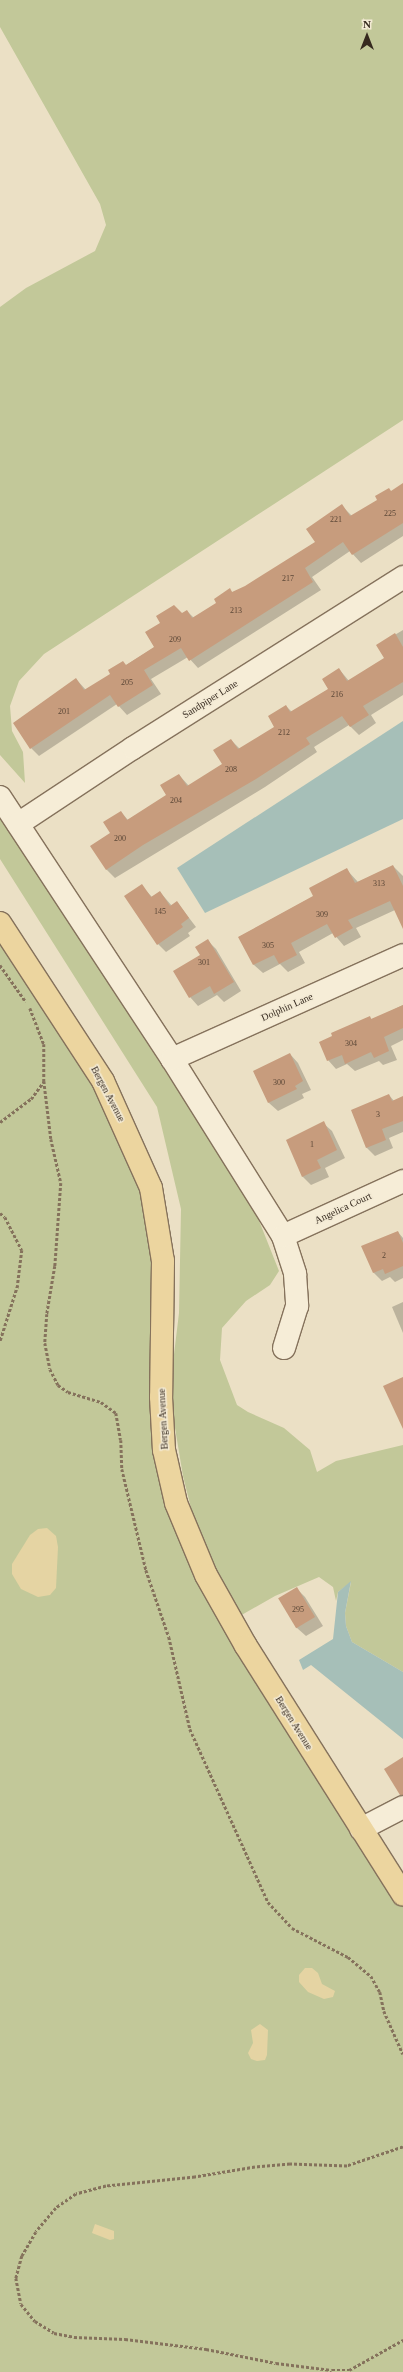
<!DOCTYPE html>
<html>
<head>
<meta charset="utf-8">
<style>
  body { margin:0 }
  #map { position:relative; width:403px; height:2372px; overflow:hidden; background:#ebe0c5; font-family:"Times New Roman",serif }
  div>[style] { position:absolute }
  .green>* { inset:0; background:#c2c899 }
  .sand>* { inset:0; background:#e5d4a3 }
  .water>* { inset:0; background:#a6bfb8 }
  .shadow>* { inset:0; background:#0003 }
  .building>* { inset:0; background:#c79c7d; transform-origin:0 0 }
  .path>* { height:2.5px; margin-top:-1.25px; transform-origin:0; background:repeating-linear-gradient(90deg,#85725c 0 3px,transparent 0 5px) }
  .roads { filter:drop-shadow(1px 0 #85725c) drop-shadow(-1px 0 #85725c) drop-shadow(0 1px #85725c) drop-shadow(0 -1px #85725c) }
  .minor>* { height:22px; margin:-11px; padding:0 11px; transform-origin:11px; border-radius:11px; background:#f6edd7 }
  .major>* { height:22px; margin:-11px; padding:0 11px; transform-origin:11px; border-radius:11px; background:#ecd59f }
  span { translate:-50% -50%; white-space:nowrap; text-align:center; line-height:1.15; -webkit-text-stroke:3px #f3ead4; paint-order:stroke }
  .number-label { font-size:8px; color:#5a4636 }
  .number-label span { -webkit-text-stroke-width:0 }
  .street-label { font-size:10px; color:#362a1f }
  .north { position:absolute; left:347px; top:16px; width:40px; height:40px; -webkit-text-stroke:3px #f3ead4; paint-order:stroke; rotate:0deg; font-size:11px; font-weight:700; line-height:16px; text-align:center; color:#362a1f }
  .north::after { content:''; display:block; margin:auto; width:14px; height:18px; background:#362a1f; clip-path:polygon(50% 0,100% 100%,50% 72%,0 100%) }
</style>
</head>
<body>
<div id="map">
  <div class="green">
    <div style="clip-path:polygon(0 0,403px 0,403px 420px,44px 654px,19px 681px,10px 706px,12px 731px,23px 752px,25px 783px,0 755px,0 307px,26px 288px,95px 251px,106px 225px,100px 204px,0 27px)"></div>
    <div style="clip-path:polygon(0 816px,254px 1208px,279px 1271px,270px 1285px,246px 1301px,222px 1328px,220px 1360px,237px 1405px,248px 1412px,284px 1428px,310px 1450px,317px 1472px,336px 1461px,403px 1445px,403px 1672px,352px 1642px,346px 1626px,345px 1613px,351px 1582px,338px 1592px,336px 1601px,333px 1587px,319px 1577px,275px 1596px,231px 1621px,403px 1894px,403px 2372px,0 2372px,0 923px,103px 1081px,151px 1188px,164px 1450px,198px 1536px,183px 1476px,174px 1422px,171px 1379px,179px 1313px,181px 1209px,157px 1107px,0 859px)"></div>
  </div>
  <div class="sand">
    <div style="clip-path:polygon(47px 1528px,56px 1536px,58px 1547px,56px 1588px,50px 1595px,38px 1597px,21px 1589px,12px 1574px,12px 1564px,30px 1535px,38px 1529px)"></div>
    <div style="clip-path:polygon(305px 1968px,312px 1968px,318px 1973px,322px 1984px,335px 1991px,333px 1997px,324px 1999px,308px 1992px,299px 1982px,299px 1975px)"></div>
    <div style="clip-path:polygon(260px 2024px,268px 2030px,267px 2055px,265px 2060px,257px 2061px,251px 2059px,248px 2053px,253px 2043px,251px 2030px)"></div>
    <div style="clip-path:polygon(95px 2224px,114px 2231px,114px 2239px,110px 2240px,92px 2233px)"></div>
  </div>
  <div class="water">
    <div style="clip-path:polygon(403px 721px,403px 819px,205px 913px,177px 868px)"></div>
    <div style="clip-path:polygon(351px 1581px,345px 1613px,346px 1626px,352px 1642px,403px 1672px,403px 1739px,311px 1665px,303px 1670px,299px 1660px,333px 1639px,338px 1592px)"></div>
  </div>
  <div class="shadow">
    <div style="clip-path:polygon(403px 485px,403px 536px,361px 563px,350px 551px,312px 577px,321px 590px,198px 668px,188px 657px,151px 679px,161px 694px,127px 715px,117px 704px,39px 756px,31px 748px,76px 679px,86px 690px,155px 647px,182px 615px,187px 611px,194px 618px,218px 603px,230px 590px,233px 593px,246px 587px,316px 542px,342px 506px,352px 516px)"></div>
    <div style="clip-path:polygon(403px 630px,403px 695px,371px 715px,376px 723px,359px 735px,349px 725px,314px 747px,317px 752px,265px 787px,115px 878px,106px 869px,111px 833px,121px 812px,128px 820px,168px 795px,179px 775px,189px 786px,223px 764px,231px 740px,240px 749px,276px 727px,286px 706px,292px 712px,329px 689px,339px 669px,349px 681px,386px 659px,378px 645px)"></div>
    <div style="clip-path:polygon(393px 866px,403px 876px,403px 918px,395px 910px,356px 928px,361px 937px,344px 946px,333px 933px,299px 952px,305px 963px,288px 972px,280px 964px,263px 973px,254px 965px,239px 937px,314px 896px,347px 870px,358px 882px)"></div>
    <div style="clip-path:polygon(141px 885px,152px 897px,160px 892px,172px 906px,177px 902px,196px 927px,188px 933px,190px 936px,166px 952px,158px 944px)"></div>
    <div style="clip-path:polygon(208px 941px,216px 949px,241px 991px,224px 1002px,217px 995px,198px 1006px,190px 997px)"></div>
    <div style="clip-path:polygon(403px 1005px,403px 1040px,391px 1046px,397px 1060px,383px 1065px,379px 1061px,355px 1071px,347px 1064px,336px 1069px,328px 1060px,370px 1017px,372px 1020px)"></div>
    <div style="clip-path:polygon(290px 1054px,298px 1063px,311px 1090px,302px 1094px,304px 1098px,278px 1111px,269px 1103px,254px 1072px)"></div>
    <div style="clip-path:polygon(389px 1095px,394px 1101px,403px 1099px,403px 1132px,389px 1138px,393px 1148px,375px 1156px,366px 1147px)"></div>
    <div style="clip-path:polygon(323px 1123px,332px 1131px,345px 1158px,325px 1168px,329px 1177px,311px 1185px,303px 1177px,288px 1140px)"></div>
    <div style="clip-path:polygon(398px 1232px,403px 1238px,403px 1278px,395px 1282px,390px 1277px,382px 1281px,373px 1272px)"></div>
    <div style="clip-path:polygon(403px 1302px,403px 1333px,392px 1307px)"></div>
    <div style="clip-path:polygon(297px 1589px,305px 1597px,323px 1626px,306px 1636px,297px 1628px)"></div>
  </div>
  <div class="building">
    <div style="clip-path:polygon(403px 483px,403px 523px,352px 555px,343px 542px,305px 568px,313px 582px,189px 661px,181px 648px,144px 670px,153px 685px,118px 707px,110px 695px,30px 749px,13px 723px,76px 678px,84px 690px,110px 674px,108px 670px,123px 661px,126px 665px,154px 647px,145px 632px,160px 623px,156px 616px,174px 605px,182px 613px,187px 610px,192px 618px,216px 603px,214px 599px,230px 588px,232px 592px,245px 586px,315px 542px,306px 529px,342px 504px,350px 516px,377px 500px,375px 496px,389px 488px,391px 491px)"></div>
    <div style="clip-path:polygon(395px 633px,403px 647px,403px 682px,363px 706px,369px 715px,350px 727px,342px 716px,306px 738px,310px 744px,256px 779px,143px 845px,106px 870px,90px 846px,110px 833px,103px 822px,121px 811px,127px 820px,166px 795px,160px 785px,179px 774px,187px 786px,222px 764px,213px 750px,231px 739px,238px 749px,274px 727px,268px 716px,286px 705px,290px 712px,328px 689px,322px 679px,339px 668px,347px 681px,384px 658px,376px 645px)"></div>
    <div style="clip-path:polygon(393px 865px,403px 886px,403px 929px,390px 901px,348px 920px,353px 928px,335px 938px,327px 924px,291px 943px,297px 955px,279px 964px,274px 955px,253px 965px,238px 937px,313px 896px,309px 888px,347px 868px,355px 883px)"></div>
    <div style="clip-path:polygon(142px 884px,151px 897px,160px 891px,170px 906px,177px 901px,189px 918px,181px 924px,183px 927px,157px 945px,124px 896px)"></div>
    <div style="clip-path:polygon(208px 939px,234px 982px,214px 994px,210px 986px,189px 998px,173px 971px,200px 955px,195px 947px)"></div>
    <div style="clip-path:polygon(403px 1005px,403px 1028px,384px 1037px,389px 1051px,374px 1058px,371px 1052px,345px 1064px,342px 1055px,327px 1061px,319px 1042px,332px 1036px,331px 1033px,370px 1016px,371px 1019px)"></div>
    <div style="clip-path:polygon(290px 1053px,303px 1081px,295px 1086px,297px 1089px,268px 1103px,253px 1071px)"></div>
    <div style="clip-path:polygon(389px 1094px,392px 1101px,403px 1096px,403px 1121px,382px 1129px,386px 1140px,366px 1148px,351px 1110px)"></div>
    <div style="clip-path:polygon(324px 1121px,337px 1150px,317px 1160px,321px 1168px,302px 1177px,286px 1140px)"></div>
    <div style="clip-path:polygon(398px 1231px,403px 1243px,403px 1266px,385px 1274px,383px 1269px,373px 1273px,361px 1246px)"></div>
    <div style="clip-path:polygon(403px 1377px,403px 1429px,383px 1386px)"></div>
    <div style="left:297px;top:1587px;width:35px;height:22px;rotate:59deg"></div>
    <div style="clip-path:polygon(403px 1757px,403px 1795px,400px 1795px,384px 1769px)"></div>
  </div>
  <div class="path">
    <div style="left:0;top:965px;width:45px;rotate:54.9deg"></div>
    <div style="left:30px;top:1008px;width:39px;rotate:69deg"></div>
    <div style="left:44px;top:1044px;width:37px;rotate:90deg"></div>
    <div style="left:44px;top:1081px;width:58px;rotate:83.1deg"></div>
    <div style="left:51px;top:1139px;width:45px;rotate:77.2deg"></div>
    <div style="left:61px;top:1183px;width:83px;rotate:94.1deg"></div>
    <div style="left:55px;top:1266px;width:49px;rotate:99.5deg"></div>
    <div style="left:47px;top:1314px;width:29px;rotate:94deg"></div>
    <div style="left:45px;top:1343px;width:26px;rotate:79deg"></div>
    <div style="left:50px;top:1369px;width:18px;rotate:63deg"></div>
    <div style="left:58px;top:1385px;width:12px;rotate:35deg"></div>
    <div style="left:68px;top:1392px;width:34px;rotate:17deg"></div>
    <div style="left:101px;top:1402px;width:19px;rotate:36deg"></div>
    <div style="left:116px;top:1413px;width:27px;rotate:80deg"></div>
    <div style="left:121px;top:1440px;width:29px;rotate:88deg"></div>
    <div style="left:122px;top:1469px;width:104px;rotate:76.6deg"></div>
    <div style="left:146px;top:1570px;width:71px;rotate:71.1deg"></div>
    <div style="left:169px;top:1637px;width:94px;rotate:77.1deg"></div>
    <div style="left:190px;top:1729px;width:190px;rotate:65.7deg"></div>
    <div style="left:268px;top:1902px;width:35px;rotate:47deg"></div>
    <div style="left:292px;top:1928px;width:63px;rotate:27.4deg"></div>
    <div style="left:348px;top:1957px;width:30px;rotate:40deg"></div>
    <div style="left:371px;top:1976px;width:18px;rotate:61deg"></div>
    <div style="left:380px;top:1992px;width:19px;rotate:78deg"></div>
    <div style="left:384px;top:2011px;width:47px;rotate:66.2deg"></div>
    <div style="left:0;top:1122px;width:39px;rotate:-37deg"></div>
    <div style="left:31px;top:1099px;width:22px;rotate:-54deg"></div>
    <div style="left:0;top:1213px;width:6px;rotate:39deg"></div>
    <div style="left:5px;top:1217px;width:37px;rotate:63deg"></div>
    <div style="left:22px;top:1250px;width:35px;rotate:97deg"></div>
    <div style="left:18px;top:1285px;width:60px;rotate:107.5deg"></div>
    <div style="left:403px;top:2147px;width:59px;rotate:161.3deg"></div>
    <div style="left:347px;top:2166px;width:57px;rotate:-178deg"></div>
    <div style="left:290px;top:2164px;width:35px;rotate:175deg"></div>
    <div style="left:255px;top:2167px;width:61px;rotate:170.5deg"></div>
    <div style="left:195px;top:2177px;width:89px;rotate:174.2deg"></div>
    <div style="left:106px;top:2186px;width:31px;rotate:165deg"></div>
    <div style="left:76px;top:2194px;width:24px;rotate:145deg"></div>
    <div style="left:56px;top:2208px;width:31px;rotate:130deg"></div>
    <div style="left:36px;top:2232px;width:28px;rotate:120deg"></div>
    <div style="left:22px;top:2256px;width:23px;rotate:105deg"></div>
    <div style="left:16px;top:2278px;width:26px;rotate:79deg"></div>
    <div style="left:21px;top:2304px;width:22px;rotate:51deg"></div>
    <div style="left:35px;top:2321px;width:22px;rotate:32deg"></div>
    <div style="left:54px;top:2333px;width:20px;rotate:11deg"></div>
    <div style="left:74px;top:2337px;width:51px;rotate:2.2deg"></div>
    <div style="left:125px;top:2339px;width:82px;rotate:7deg"></div>
    <div style="left:206px;top:2349px;width:71px;rotate:11.3deg"></div>
    <div style="left:276px;top:2363px;width:56px;rotate:7.1deg"></div>
    <div style="left:332px;top:2370px;width:17px"></div>
    <div style="left:349px;top:2370px;width:62px;rotate:-29.1deg"></div>
  </div>
  <div class="roads">
    <div class="minor">
      <div style="left:0;top:797px;width:313px;rotate:56.7deg"></div>
      <div style="left:172px;top:1059px;width:209px;rotate:57.9deg"></div>
      <div style="left:283px;top:1236px;width:40px;rotate:72deg"></div>
      <div style="left:295px;top:1274px;width:32px;rotate:86deg"></div>
      <div style="left:297px;top:1306px;width:44px;rotate:107.2deg"></div>
      <div style="left:18px;top:824px;width:138px;rotate:-33.5deg"></div>
      <div style="left:133px;top:748px;width:320px;rotate:-32.3deg"></div>
      <div style="left:172px;top:1059px;width:253px;rotate:-24.2deg"></div>
      <div style="left:283px;top:1236px;width:132px;rotate:-24.6deg"></div>
      <div style="left:361px;top:1829px;width:47px;rotate:-27.6deg"></div>
    </div>
    <div class="major">
      <div style="left:0;top:923px;width:189px;rotate:56.9deg"></div>
      <div style="left:103px;top:1081px;width:117px;rotate:65.8deg"></div>
      <div style="left:151px;top:1188px;width:74px;rotate:80.7deg"></div>
      <div style="left:163px;top:1261px;width:136px;rotate:90.8deg"></div>
      <div style="left:161px;top:1397px;width:53px;rotate:86.8deg"></div>
      <div style="left:164px;top:1450px;width:54px;rotate:77.2deg"></div>
      <div style="left:176px;top:1503px;width:78px;rotate:67.4deg"></div>
      <div style="left:206px;top:1575px;width:81px;rotate:60.6deg"></div>
      <div style="left:246px;top:1646px;width:294px;rotate:57.7deg"></div>
    </div>
  </div>
  <div class="number-label">
    <span style="left:390px;top:514px">225</span>
    <span style="left:336px;top:520px">221</span>
    <span style="left:288px;top:579px">217</span>
    <span style="left:236px;top:611px">213</span>
    <span style="left:175px;top:640px">209</span>
    <span style="left:127px;top:683px">205</span>
    <span style="left:337px;top:695px">216</span>
    <span style="left:64px;top:712px">201</span>
    <span style="left:284px;top:733px">212</span>
    <span style="left:231px;top:770px">208</span>
    <span style="left:176px;top:801px">204</span>
    <span style="left:120px;top:839px">200</span>
    <span style="left:379px;top:884px">313</span>
    <span style="left:160px;top:912px">145</span>
    <span style="left:322px;top:915px">309</span>
    <span style="left:268px;top:946px">305</span>
    <span style="left:204px;top:963px">301</span>
    <span style="left:351px;top:1044px">304</span>
    <span style="left:279px;top:1083px">300</span>
    <span style="left:378px;top:1115px">3</span>
    <span style="left:312px;top:1145px">1</span>
    <span style="left:384px;top:1256px">2</span>
    <span style="left:298px;top:1610px">295</span>
  </div>
  <div class="street-label">
    <span style="left:210px;top:699px;rotate:-32deg">Sandpiper Lane</span>
    <span style="left:287px;top:1007px;rotate:-24deg">Dolphin Lane</span>
    <span style="left:108px;top:1094px;rotate:62deg">Bergen Avenue</span>
    <span style="left:343px;top:1208px;rotate:-25deg">Angelica Court</span>
    <span style="left:163px;top:1419px;rotate:-93deg">Bergen Avenue</span>
    <span style="left:294px;top:1723px;rotate:58deg">Bergen Avenue</span>
  </div>
  <div class="north">N</div>
</div>
</body>
</html>
